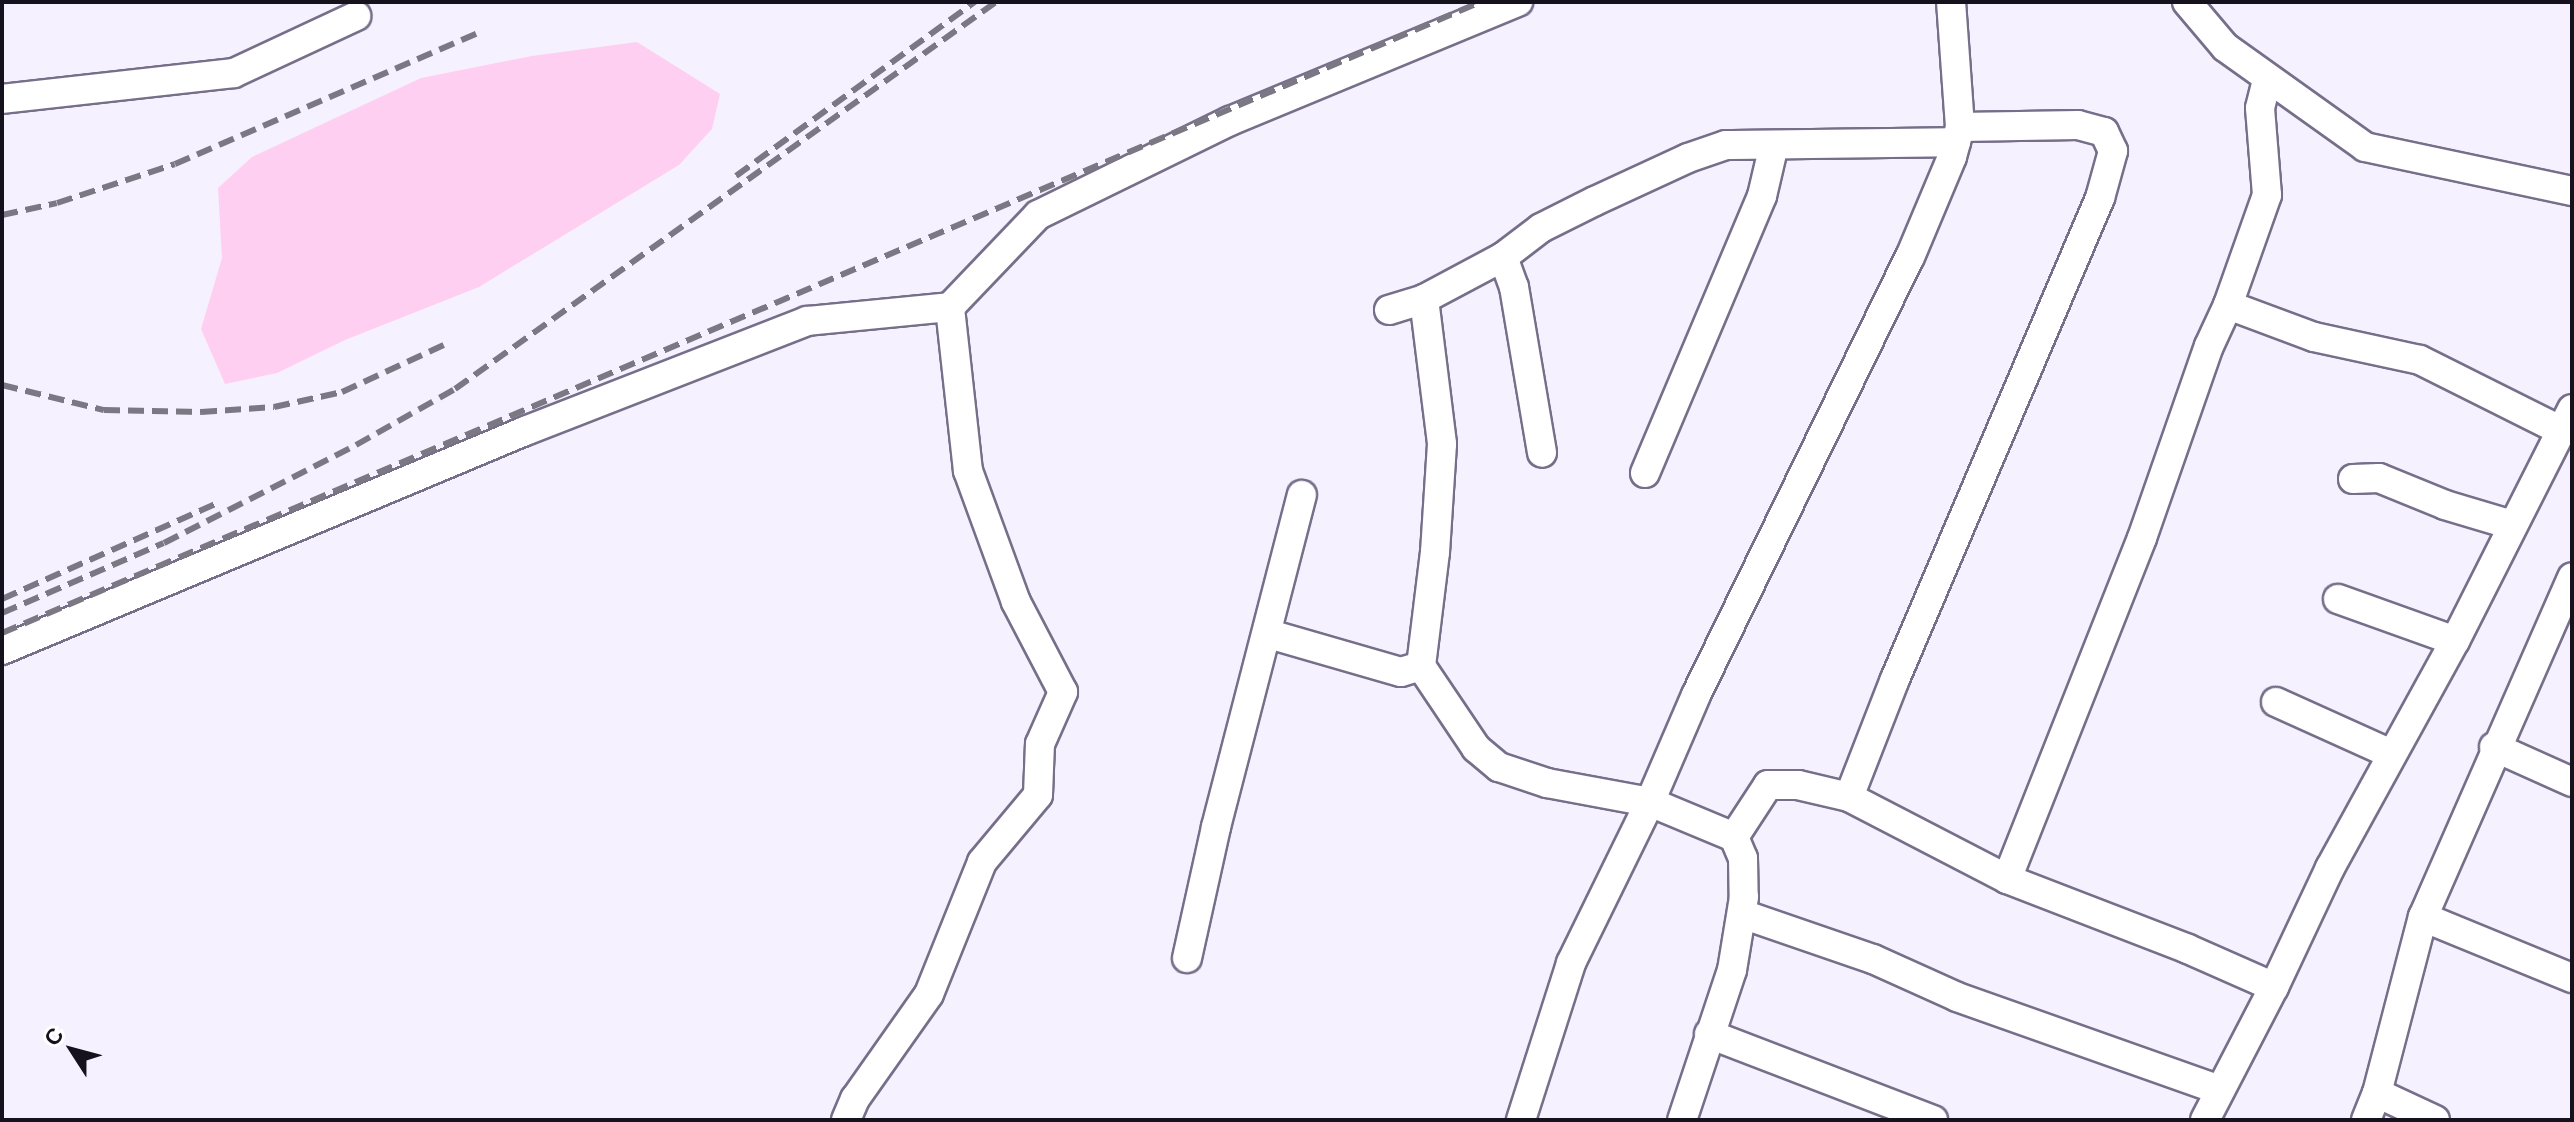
<!DOCTYPE html>
<html>
<head>
<meta charset="utf-8">
<style>
  body { margin:0 }
  #map { position:relative; width:2574px; height:1122px; overflow:hidden; background:#f5f1fe; font-family:Barlow,sans-serif }
  div>[style] { position:absolute }
  .green>* { inset:0; background:#ffcff2 }
  .roads { filter:drop-shadow(2px 0 #776f8a) drop-shadow(-2px 0 #776f8a) drop-shadow(0 2px #776f8a) drop-shadow(0 -2px #776f8a) }
  .minor>* { height:28px; margin:-14px; padding:0 14px; transform-origin:14px; border-radius:14px; background:#fff }
  .rail>* { height:6px; margin-top:-3px; transform-origin:0; background:repeating-linear-gradient(90deg,#7b7783 0 16px,transparent 0 24px) }
  span { translate:-50% -50%; white-space:nowrap; text-align:center; line-height:1.15; -webkit-text-stroke:6px #fff; paint-order:stroke }
  .frame { position:absolute; inset:0; border:4px solid #16121d; pointer-events:none }
  .north { position:absolute; left:32px; top:1010px; width:80px; height:80px; -webkit-text-stroke:6px #fff; paint-order:stroke; rotate:306deg; font-size:22px; font-weight:700; line-height:32px; text-align:center; color:#16121d }
  .north::after { content:''; display:block; margin:auto; width:28px; height:36px; background:#16121d; clip-path:polygon(50% 0,100% 100%,50% 72%,0 100%) }
</style>
</head>
<body>
<div id="map">
  <div class="green">
    <div style="clip-path:polygon(637px 42px,720px 94px,712px 129px,679px 165px,479px 287px,345px 340px,277px 373px,225px 384px,201px 329px,222px 258px,218px 188px,252px 157px,421px 78px,532px 56px)"></div>
  </div>
  <div class="roads">
    <div class="minor">
      <div style="left:2187px;top:2px;width:59px;rotate:49.8deg"></div>
      <div style="left:2225px;top:47px;width:172px;rotate:35.5deg"></div>
      <div style="left:2365px;top:147px;width:212px;rotate:12deg"></div>
      <div style="left:2px;top:99px;width:233px;rotate:-6.4deg"></div>
      <div style="left:234px;top:73px;width:135px;rotate:-25deg"></div>
      <div style="left:1503px;top:257px;width:32px;rotate:70deg"></div>
      <div style="left:1514px;top:287px;width:168px;rotate:80.4deg"></div>
      <div style="left:1424px;top:299px;width:146px;rotate:82.9deg"></div>
      <div style="left:1442px;top:444px;width:108px;rotate:93.7deg"></div>
      <div style="left:1435px;top:552px;width:115px;rotate:97deg"></div>
      <div style="left:1421px;top:666px;width:99px;rotate:56.1deg"></div>
      <div style="left:1476px;top:748px;width:30px;rotate:40deg"></div>
      <div style="left:1499px;top:767px;width:51px;rotate:18.4deg"></div>
      <div style="left:1547px;top:783px;width:105px;rotate:10.5deg"></div>
      <div style="left:1650px;top:802px;width:91px;rotate:22.6deg"></div>
      <div style="left:1734px;top:837px;width:23px;rotate:67deg"></div>
      <div style="left:1743px;top:858px;width:39px;rotate:89deg"></div>
      <div style="left:1744px;top:897px;width:74px;rotate:99.3deg"></div>
      <div style="left:1732px;top:970px;width:158px;rotate:108.4deg"></div>
      <div style="left:2228px;top:305px;width:92px;rotate:20.4deg"></div>
      <div style="left:2314px;top:337px;width:108px;rotate:12.2deg"></div>
      <div style="left:2420px;top:360px;width:157px;rotate:26.6deg"></div>
      <div style="left:1389px;top:310px;width:37px;rotate:-17deg"></div>
      <div style="left:1424px;top:299px;width:89px;rotate:-28deg"></div>
      <div style="left:1503px;top:257px;width:48px;rotate:-37.3deg"></div>
      <div style="left:1541px;top:228px;width:60px;rotate:-26.6deg"></div>
      <div style="left:1595px;top:201px;width:102px;rotate:-24.8deg"></div>
      <div style="left:1688px;top:158px;width:40px;rotate:-18.9deg"></div>
      <div style="left:1726px;top:145px;width:230px;rotate:-0.7deg"></div>
      <div style="left:1645px;top:473px;width:301px;rotate:-67.1deg"></div>
      <div style="left:1762px;top:196px;width:52px;rotate:-76.8deg"></div>
      <div style="left:2353px;top:479px;width:26px;rotate:-2deg"></div>
      <div style="left:2379px;top:478px;width:71px;rotate:22.2deg"></div>
      <div style="left:2445px;top:505px;width:70px;rotate:16.6deg"></div>
      <div style="left:2338px;top:599px;width:124px;rotate:19.7deg"></div>
      <div style="left:1269px;top:634px;width:137px;rotate:16.1deg"></div>
      <div style="left:1401px;top:672px;width:21px;rotate:-17deg"></div>
      <div style="left:2px;top:650px;width:567px;rotate:-22.72deg"></div>
      <div style="left:525px;top:431px;width:303px;rotate:-21.3deg"></div>
      <div style="left:807px;top:321px;width:144px;rotate:-5.6deg"></div>
      <div style="left:950px;top:307px;width:127px;rotate:-46.3deg"></div>
      <div style="left:1038px;top:215px;width:214px;rotate:-26.1deg"></div>
      <div style="left:1230px;top:121px;width:312px;rotate:-22.5deg"></div>
      <div style="left:2276px;top:702px;width:124px;rotate:24.3deg"></div>
      <div style="left:2494px;top:747px;width:85px;rotate:24.2deg"></div>
      <div style="left:1849px;top:797px;width:127px;rotate:-68.7deg"></div>
      <div style="left:1895px;top:679px;width:523px;rotate:-66.92deg"></div>
      <div style="left:2100px;top:198px;width:49px;rotate:-74.5deg"></div>
      <div style="left:2113px;top:151px;width:21px;rotate:-115deg"></div>
      <div style="left:2104px;top:132px;width:27px;rotate:-165deg"></div>
      <div style="left:2078px;top:125px;width:118px;rotate:179deg"></div>
      <div style="left:1734px;top:837px;width:62px;rotate:-56.8deg"></div>
      <div style="left:1768px;top:785px;width:30px"></div>
      <div style="left:1798px;top:785px;width:52px;rotate:13.2deg"></div>
      <div style="left:1849px;top:797px;width:178px;rotate:27.4deg"></div>
      <div style="left:2007px;top:879px;width:194px;rotate:21.1deg"></div>
      <div style="left:2188px;top:949px;width:94px;rotate:23.8deg"></div>
      <div style="left:2007px;top:879px;width:367px;rotate:-68.4deg"></div>
      <div style="left:2142px;top:538px;width:203px;rotate:-70.8deg"></div>
      <div style="left:2209px;top:346px;width:45px;rotate:-65.1deg"></div>
      <div style="left:2228px;top:305px;width:117px;rotate:-70.5deg"></div>
      <div style="left:2267px;top:195px;width:87px;rotate:-94.6deg"></div>
      <div style="left:2260px;top:108px;width:30px;rotate:-76deg"></div>
      <div style="left:1742px;top:914px;width:139px;rotate:19deg"></div>
      <div style="left:1873px;top:959px;width:92px;rotate:24.3deg"></div>
      <div style="left:1957px;top:997px;width:278px;rotate:19.5deg"></div>
      <div style="left:2423px;top:917px;width:161px;rotate:22.3deg"></div>
      <div style="left:1187px;top:958px;width:134px;rotate:-77.5deg"></div>
      <div style="left:1216px;top:827px;width:343px;rotate:-75.5deg"></div>
      <div style="left:1709px;top:1034px;width:240px;rotate:21deg"></div>
      <div style="left:2377px;top:1093px;width:64px;rotate:25deg"></div>
      <div style="left:846px;top:1120px;width:23px;rotate:-67deg"></div>
      <div style="left:855px;top:1099px;width:128px;rotate:-54.8deg"></div>
      <div style="left:929px;top:994px;width:142px;rotate:-68.1deg"></div>
      <div style="left:982px;top:862px;width:87px;rotate:-50.1deg"></div>
      <div style="left:1038px;top:795px;width:51px;rotate:-87.8deg"></div>
      <div style="left:1040px;top:744px;width:57px;rotate:-66.1deg"></div>
      <div style="left:1063px;top:692px;width:102px;rotate:-117.6deg"></div>
      <div style="left:1016px;top:602px;width:140px;rotate:-110.1deg"></div>
      <div style="left:968px;top:471px;width:165px;rotate:-96.3deg"></div>
      <div style="left:1521px;top:1120px;width:165px;rotate:-72.3deg"></div>
      <div style="left:1571px;top:963px;width:179px;rotate:-63.9deg"></div>
      <div style="left:1650px;top:802px;width:116px;rotate:-66.7deg"></div>
      <div style="left:1696px;top:695px;width:487px;rotate:-64deg"></div>
      <div style="left:1910px;top:257px;width:108px;rotate:-67.2deg"></div>
      <div style="left:1952px;top:157px;width:31px;rotate:-75deg"></div>
      <div style="left:1960px;top:127px;width:125px;rotate:-94.1deg"></div>
      <div style="left:2205px;top:1120px;width:150px;rotate:-62.6deg"></div>
      <div style="left:2274px;top:987px;width:132px;rotate:-64.8deg"></div>
      <div style="left:2330px;top:868px;width:259px;rotate:-61.2deg"></div>
      <div style="left:2455px;top:641px;width:260px;rotate:-63.2deg"></div>
      <div style="left:2366px;top:1120px;width:29px;rotate:-68deg"></div>
      <div style="left:2377px;top:1093px;width:182px;rotate:-75.4deg"></div>
      <div style="left:2423px;top:917px;width:371px;rotate:-66.3deg"></div>
    </div>
  </div>
  <div class="rail">
    <div style="left:736px;top:176px;width:296px;rotate:-36.1deg"></div>
    <div style="left:2px;top:215px;width:56px;rotate:-12.3deg"></div>
    <div style="left:57px;top:203px;width:124px;rotate:-18.3deg"></div>
    <div style="left:175px;top:164px;width:330px;rotate:-23.4deg"></div>
    <div style="left:2px;top:385px;width:105px;rotate:13.8deg"></div>
    <div style="left:104px;top:410px;width:97px;rotate:1.2deg"></div>
    <div style="left:201px;top:412px;width:73px;rotate:-3.9deg"></div>
    <div style="left:274px;top:407px;width:70px;rotate:-12.4deg"></div>
    <div style="left:342px;top:392px;width:115px;rotate:-24.8deg"></div>
    <div style="left:2px;top:599px;width:239px;rotate:-24deg"></div>
    <div style="left:2px;top:613px;width:176px;rotate:-23.4deg"></div>
    <div style="left:164px;top:543px;width:216px;rotate:-27deg"></div>
    <div style="left:356px;top:445px;width:114px;rotate:-29.5deg"></div>
    <div style="left:455px;top:389px;width:665px;rotate:-35.58deg"></div>
    <div style="left:2px;top:633px;width:1608px;rotate:-23.11deg"></div>
  </div>
  <div class="frame"></div>
  <div class="north">С</div>
</div>
</body>
</html>
